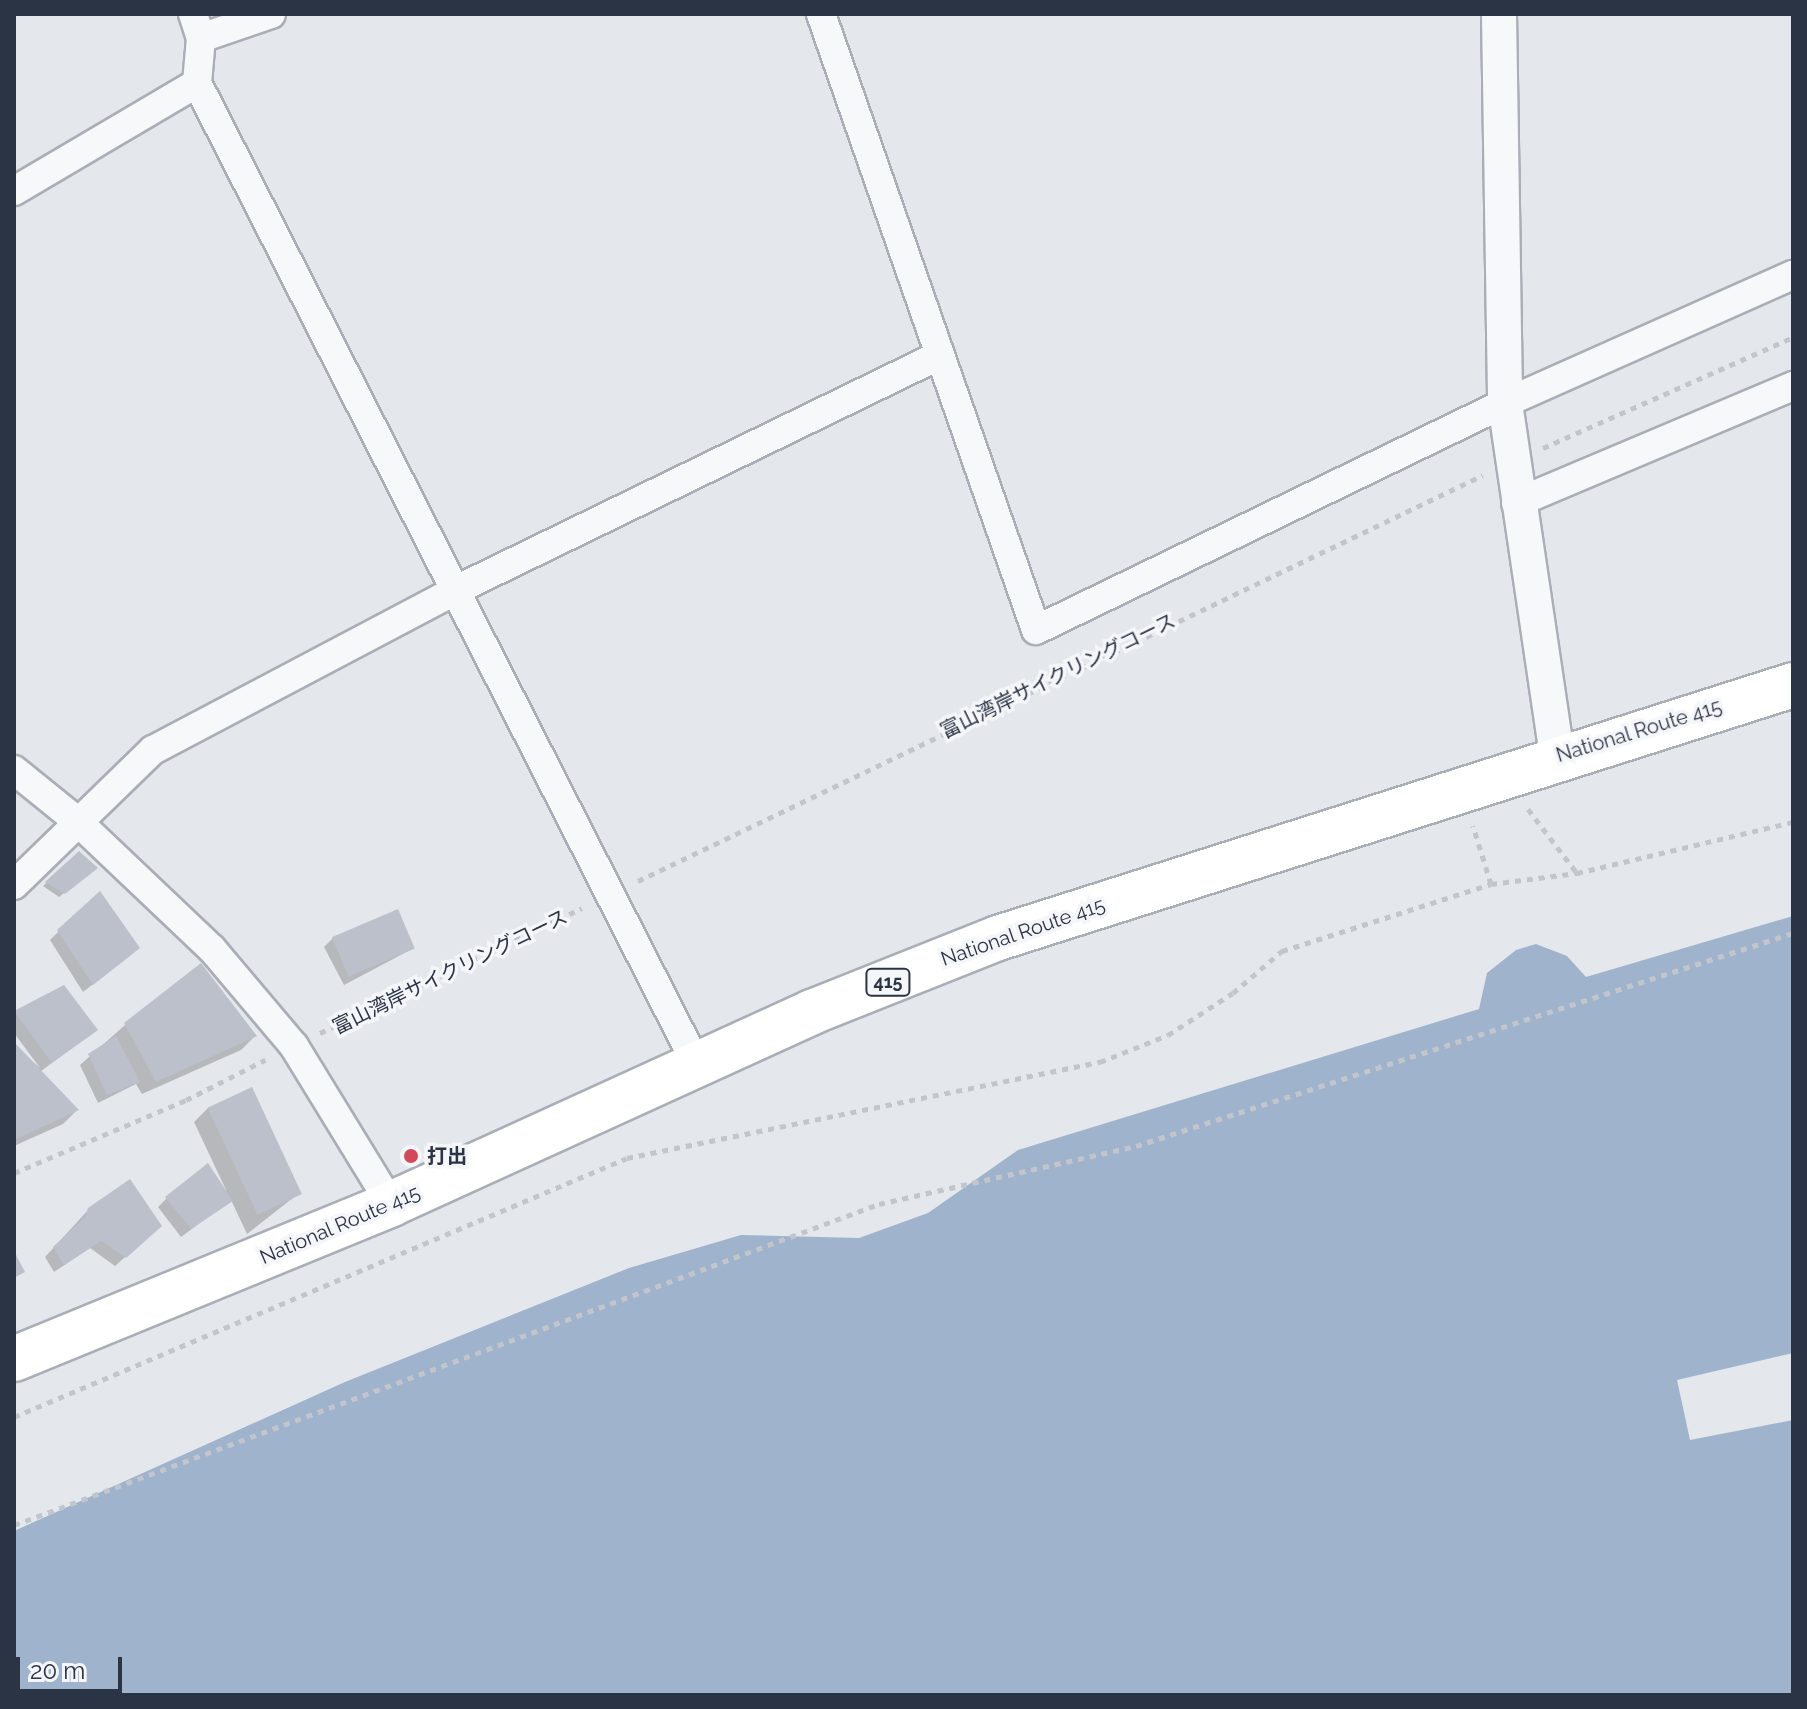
<!DOCTYPE html>
<html>
<head>
<meta charset="utf-8">
<style>
  body { margin:0 }
  #map { position:relative; width:1807px; height:1709px; overflow:hidden; background:#e4e7ec; font-family:Raleway,"Noto Sans JP",sans-serif }
  div>[style] { position:absolute }
  .water>* { inset:0; background:#9fb4cc }
  .pier>* { inset:0; background:#e4e7ec }
  .shadow>* { inset:0; background:#0003 }
  .building>* { inset:0; background:#bbc0ca; transform-origin:0 0 }
  .path>* { height:5px; margin-top:-2.5px; transform-origin:0; background:repeating-linear-gradient(90deg,#c2c5cb 0 6px,transparent 0 12px) }
  .roads { filter:drop-shadow(2px 0 #a9aeb7) drop-shadow(-2px 0 #a9aeb7) drop-shadow(0 2px #a9aeb7) drop-shadow(0 -2px #a9aeb7) }
  .minor>* { height:28px; margin:-14px; padding:0 14px; transform-origin:14px; border-radius:14px; background:#f7f8fa }
  .tertiary>* { height:34px; margin:-17px; padding:0 17px; transform-origin:17px; border-radius:17px; background:#f7f8fa }
  .trunk>* { height:44px; margin:-22px; padding:0 22px; transform-origin:22px; border-radius:22px; background:#fff }
  .dots>* { width:22px; height:22px; translate:-50% -50%; box-sizing:border-box; border:4px solid #f4f6f9; border-radius:50% }
  span { translate:-50% -50%; white-space:nowrap; text-align:center; line-height:1.15; -webkit-text-stroke:7px #f4f6f9; paint-order:stroke }
  .shield-label span { padding:2px 6px; background:#f4f6f9; border:2px solid; border-radius:6px; -webkit-text-stroke-width:0 }
  .shield-label { font-size:18px; color:#2b3445; font-weight:700 }
  .street-label { font-size:20px; color:#2b3445 }
  .poi-label { font-size:20px; color:#2b3445; font-weight:700 }
  .left { translate:0 -50%; text-align:left }
  .frame { position:absolute; inset:0; border:16px solid #2b3445; pointer-events:none }
  .scale { position:absolute; left:16px; top:1657px; width:106px; height:36px; box-sizing:border-box; border:4px solid #2b3445; border-top:0; padding-left:10px; font-size:24px; line-height:28px; white-space:nowrap; color:#2b3445; -webkit-text-stroke:6px #f4f6f9; paint-order:stroke }
</style>
</head>
<body>
<div id="map">
  <div class="water">
    <div style="clip-path:polygon(1793px 916px,1793px 1695px,14px 1695px,14px 1531px,345px 1382px,629px 1268px,741px 1235px,859px 1238px,928px 1213px,1018px 1150px,1479px 1009px,1487px 973px,1516px 950px,1536px 944px,1567px 956px,1586px 977px)"></div>
  </div>
  <div class="pier">
    <div style="clip-path:polygon(1793px 1353px,1793px 1420px,1690px 1440px,1677px 1380px)"></div>
  </div>
  <div class="shadow">
    <div style="clip-path:polygon(79px 854px,92px 871px,59px 897px,43px 886px)"></div>
    <div style="clip-path:polygon(59px 931px,128px 957px,83px 992px,50px 940px)"></div>
    <div style="clip-path:polygon(333px 938px,412px 949px,344px 985px,324px 947px)"></div>
    <div style="clip-path:polygon(64px 988px,95px 1030px,40px 1072px,77px 1110px,63px 1124px,14px 1146px,14px 1045px,40px 1068px,14px 1033px,14px 1013px)"></div>
    <div style="clip-path:polygon(125px 1025px,255px 1036px,241px 1050px,142px 1094px,136px 1084px,98px 1103px,80px 1065px)"></div>
    <div style="clip-path:polygon(208px 1108px,298px 1194px,247px 1234px,231px 1200px,181px 1237px,158px 1207px,167px 1198px,226px 1190px,194px 1122px)"></div>
    <div style="clip-path:polygon(89px 1209px,150px 1235px,115px 1266px,90px 1248px,54px 1272px,45px 1257px)"></div>
  </div>
  <div class="building">
    <div style="clip-path:polygon(79px 851px,98px 868px,65px 894px,45px 882px)"></div>
    <div style="clip-path:polygon(100px 891px,140px 948px,93px 985px,57px 930px)"></div>
    <div style="left:398px;top:909px;width:43px;height:72px;rotate:67deg"></div>
    <div style="clip-path:polygon(201px 963px,257px 1036px,156px 1082px,124px 1023px)"></div>
    <div style="clip-path:polygon(64px 985px,98px 1030px,52px 1063px,14px 1011px)"></div>
    <div style="clip-path:polygon(116px 1036px,140px 1082px,107px 1095px,88px 1054px)"></div>
    <div style="clip-path:polygon(14px 1042px,79px 1110px,14px 1140px)"></div>
    <div style="left:252px;top:1087px;width:118px;height:49px;rotate:65deg"></div>
    <div style="clip-path:polygon(208px 1163px,233px 1201px,191px 1229px,165px 1197px)"></div>
    <div style="clip-path:polygon(130px 1179px,162px 1226px,126px 1258px,101px 1241px,64px 1265px,53px 1247px,85px 1217px,88px 1208px)"></div>
    <div style="clip-path:polygon(14px 1251px,25px 1272px,14px 1278px)"></div>
  </div>
  <div class="path">
    <div style="left:1543px;top:448px;width:274px;rotate:-23.9deg"></div>
    <div style="left:1528px;top:809px;width:81px;rotate:52.6deg"></div>
    <div style="left:1577px;top:873px;width:222px;rotate:-13.3deg"></div>
    <div style="left:638px;top:881px;width:937px;rotate:-25.66deg"></div>
    <div style="left:1491px;top:884px;width:87px;rotate:-7.3deg"></div>
    <div style="left:320px;top:1033px;width:290px;rotate:-25.5deg"></div>
    <div style="left:14px;top:1173px;width:187px;rotate:-23deg"></div>
    <div style="left:186px;top:1100px;width:89px;rotate:-26.9deg"></div>
    <div style="left:14px;top:1417px;width:665px;rotate:-22.9deg"></div>
    <div style="left:627px;top:1158px;width:483px;rotate:-11.5deg"></div>
    <div style="left:1100px;top:1062px;width:73px;rotate:-21.7deg"></div>
    <div style="left:1168px;top:1035px;width:77px;rotate:-32.9deg"></div>
    <div style="left:1233px;top:993px;width:65px;rotate:-40.6deg"></div>
    <div style="left:1282px;top:951px;width:219px;rotate:-17.8deg"></div>
    <div style="left:1491px;top:884px;width:61px;rotate:-107.2deg"></div>
    <div style="left:14px;top:1525px;width:923px;rotate:-20.36deg"></div>
    <div style="left:879px;top:1204px;width:263px;rotate:-12.7deg"></div>
    <div style="left:1136px;top:1146px;width:691px;rotate:-17.96deg"></div>
  </div>
  <div class="roads">
    <div class="minor">
      <div style="left:193px;top:14px;width:25px;rotate:72deg"></div>
      <div style="left:201px;top:38px;width:45px;rotate:95.1deg"></div>
      <div style="left:197px;top:83px;width:1100px;rotate:63.02deg"></div>
      <div style="left:821px;top:14px;width:652px;rotate:70.76deg"></div>
      <div style="left:1036px;top:630px;width:521px;rotate:-25.83deg"></div>
      <div style="left:1505px;top:403px;width:315px;rotate:-24deg"></div>
      <div style="left:201px;top:38px;width:74px;rotate:-18.9deg"></div>
      <div style="left:14px;top:191px;width:212px;rotate:-30.5deg"></div>
      <div style="left:1516px;top:503px;width:301px;rotate:-22.9deg"></div>
      <div style="left:14px;top:770px;width:80px;rotate:38.9deg"></div>
      <div style="left:76px;top:820px;width:187px;rotate:43.5deg"></div>
      <div style="left:212px;top:949px;width:127px;rotate:49.8deg"></div>
      <div style="left:294px;top:1046px;width:185px;rotate:58.5deg"></div>
      <div style="left:14px;top:885px;width:194px;rotate:-44.2deg"></div>
      <div style="left:153px;top:750px;width:340px;rotate:-27.8deg"></div>
      <div style="left:454px;top:591px;width:540px;rotate:-25.9deg"></div>
    </div>
    <div class="tertiary">
      <div style="left:1499px;top:14px;width:389px;rotate:89.1deg"></div>
      <div style="left:1505px;top:403px;width:357px;rotate:81.6deg"></div>
    </div>
    <div class="trunk">
      <div style="left:14px;top:1359px;width:408px;rotate:-22.3deg"></div>
      <div style="left:391px;top:1204px;width:463px;rotate:-24.5deg"></div>
      <div style="left:812px;top:1012px;width:200px;rotate:-21.7deg"></div>
      <div style="left:998px;top:938px;width:834px;rotate:-17.65deg"></div>
    </div>
  </div>
  <div class="dots">
    <div style="left:411px;top:1156px;background:#d1495b"></div>
  </div>
  <div class="shield-label">
    <span style="left:888px;top:982px">415</span>
  </div>
  <div class="street-label">
    <span style="left:1058px;top:676px;rotate:-26deg">富山湾岸サイクリングコース</span>
    <span style="left:1639px;top:731px;rotate:-17deg">National Route 415</span>
    <span style="left:1023px;top:932px;rotate:-19deg">National Route 415</span>
    <span style="left:450px;top:972px;rotate:-26deg">富山湾岸サイクリングコース</span>
    <span style="left:340px;top:1225px;rotate:-23deg">National Route 415</span>
  </div>
  <div class="poi-label">
    <span class="left" style="left:427px;top:1156px">打出</span>
  </div>
  <div class="frame"></div>
  <div class="scale">20 m</div>
</div>
</body>
</html>
